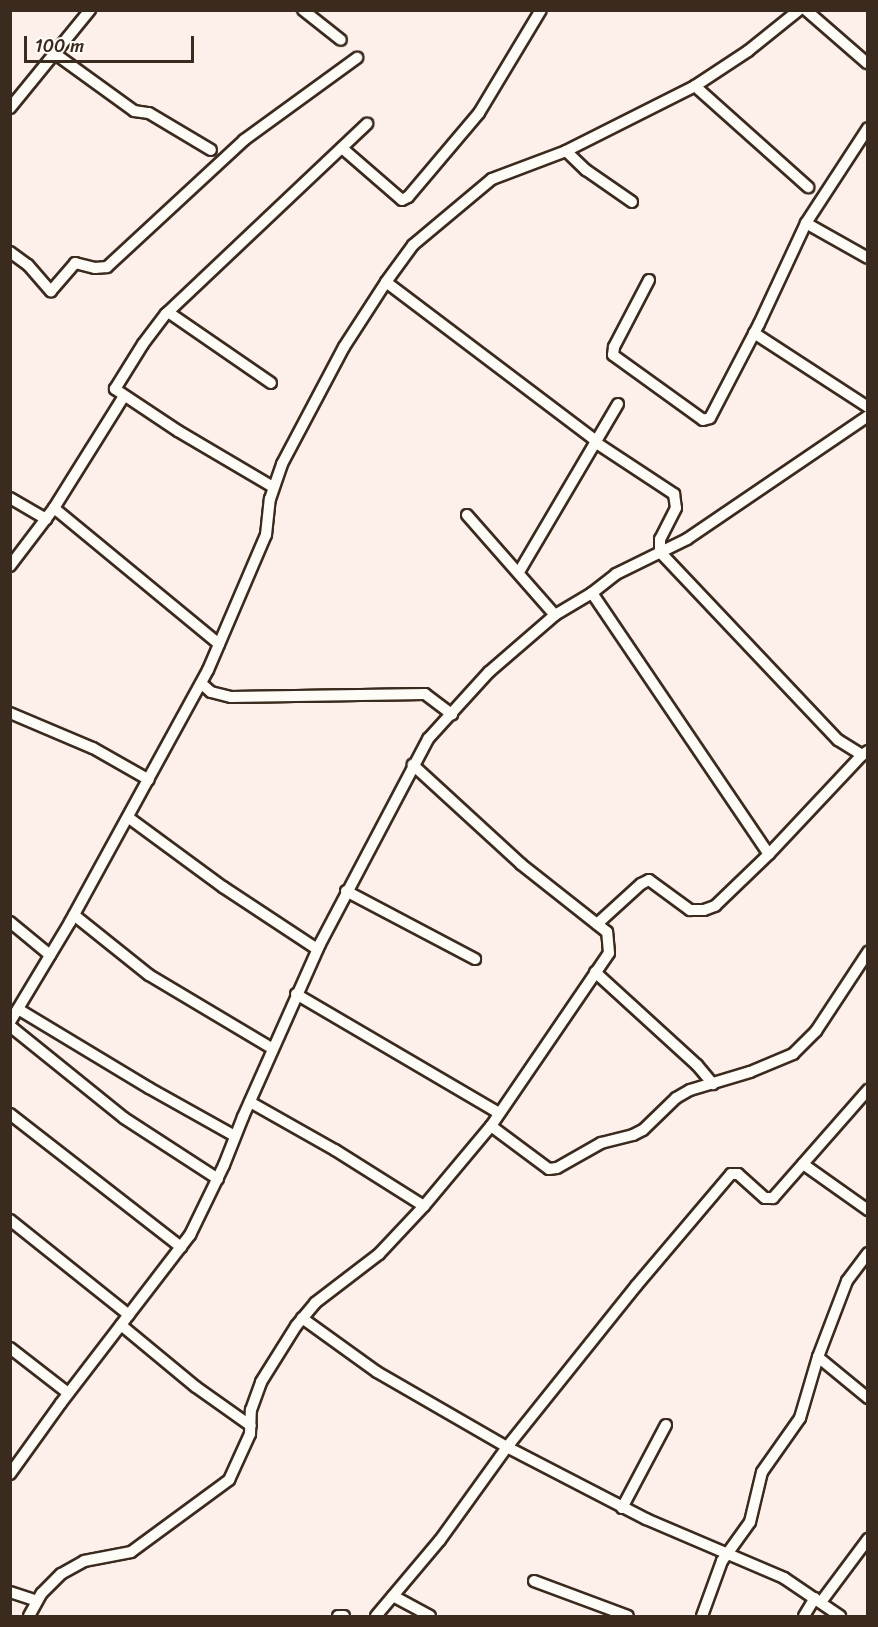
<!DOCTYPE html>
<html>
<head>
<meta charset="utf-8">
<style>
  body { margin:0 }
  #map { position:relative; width:878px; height:1627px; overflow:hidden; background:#fdf0ea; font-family:Sriracha,sans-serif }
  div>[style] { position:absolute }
  .roads { filter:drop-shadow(2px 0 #3b2a1e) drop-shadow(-2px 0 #3b2a1e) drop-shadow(0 2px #3b2a1e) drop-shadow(0 -2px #3b2a1e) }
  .minor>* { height:10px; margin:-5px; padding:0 5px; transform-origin:5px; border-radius:5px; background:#fdfcf7 }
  span { translate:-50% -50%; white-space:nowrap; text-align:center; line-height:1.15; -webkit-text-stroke:5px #fdfcf7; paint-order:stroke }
  .frame { position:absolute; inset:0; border:12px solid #3b2a1e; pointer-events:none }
  .scale { position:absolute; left:24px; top:36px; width:170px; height:27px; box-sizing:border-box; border:3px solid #3b2a1e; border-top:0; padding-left:8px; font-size:18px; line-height:21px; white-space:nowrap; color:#3b2a1e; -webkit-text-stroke:4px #fdfcf7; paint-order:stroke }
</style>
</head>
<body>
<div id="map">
  <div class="roads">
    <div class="minor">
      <div style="left:303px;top:10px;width:48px;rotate:38.3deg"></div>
      <div style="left:806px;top:10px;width:81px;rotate:41deg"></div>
      <div style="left:54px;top:53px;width:99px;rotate:35.9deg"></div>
      <div style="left:134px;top:111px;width:15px;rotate:8deg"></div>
      <div style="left:149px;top:113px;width:72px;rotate:30.8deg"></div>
      <div style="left:695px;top:86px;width:152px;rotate:41.8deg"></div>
      <div style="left:10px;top:108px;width:127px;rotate:-50.8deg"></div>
      <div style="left:342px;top:148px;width:79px;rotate:40.9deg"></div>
      <div style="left:402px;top:200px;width:7px;rotate:-27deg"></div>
      <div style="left:408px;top:197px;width:110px;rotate:-49.8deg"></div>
      <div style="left:479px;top:113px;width:120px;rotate:-59deg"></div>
      <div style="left:566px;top:151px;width:28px;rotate:44deg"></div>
      <div style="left:586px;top:170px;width:56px;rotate:34.8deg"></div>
      <div style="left:806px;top:223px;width:71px;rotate:29.4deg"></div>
      <div style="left:10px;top:252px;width:22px;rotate:36deg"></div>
      <div style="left:28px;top:265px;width:35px;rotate:49deg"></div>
      <div style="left:51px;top:291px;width:37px;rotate:-49deg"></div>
      <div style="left:75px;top:263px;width:21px;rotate:14deg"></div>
      <div style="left:95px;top:268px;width:12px;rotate:-5deg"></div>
      <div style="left:107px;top:267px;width:187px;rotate:-42.8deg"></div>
      <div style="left:244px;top:140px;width:140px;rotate:-36deg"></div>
      <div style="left:649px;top:280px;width:76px;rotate:117.6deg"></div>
      <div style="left:614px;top:347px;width:8px;rotate:97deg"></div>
      <div style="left:613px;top:355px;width:111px;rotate:35.8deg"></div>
      <div style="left:703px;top:420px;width:7px;rotate:-16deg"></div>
      <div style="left:710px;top:418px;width:106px;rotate:-62.5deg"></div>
      <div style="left:759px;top:324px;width:111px;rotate:-65deg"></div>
      <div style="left:806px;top:223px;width:113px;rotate:-56.9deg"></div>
      <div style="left:386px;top:282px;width:262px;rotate:37.1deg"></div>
      <div style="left:168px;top:312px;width:125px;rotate:34.6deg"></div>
      <div style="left:754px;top:333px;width:136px;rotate:33deg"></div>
      <div style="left:595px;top:442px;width:95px;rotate:33.4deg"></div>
      <div style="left:674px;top:494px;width:14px;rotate:82deg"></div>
      <div style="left:676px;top:508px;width:35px;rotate:117deg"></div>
      <div style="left:660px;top:539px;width:13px;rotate:90deg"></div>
      <div style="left:660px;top:552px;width:259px;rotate:46.6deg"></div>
      <div style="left:838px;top:740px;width:28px;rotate:32deg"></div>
      <div style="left:862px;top:755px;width:7px;rotate:-34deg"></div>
      <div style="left:273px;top:487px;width:110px;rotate:-149.5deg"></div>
      <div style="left:178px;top:431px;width:76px;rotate:-146.3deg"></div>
      <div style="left:115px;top:389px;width:53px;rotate:-58.1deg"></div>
      <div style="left:143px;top:344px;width:38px;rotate:-53deg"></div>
      <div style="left:166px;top:314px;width:277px;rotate:-43.4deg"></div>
      <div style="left:10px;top:498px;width:42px;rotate:30.3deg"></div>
      <div style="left:54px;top:508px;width:214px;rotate:39.5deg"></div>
      <div style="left:467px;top:515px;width:133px;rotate:48.7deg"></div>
      <div style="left:10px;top:566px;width:73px;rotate:-52.8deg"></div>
      <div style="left:54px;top:508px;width:132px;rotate:-58deg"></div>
      <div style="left:519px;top:572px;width:195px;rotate:-59.5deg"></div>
      <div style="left:592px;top:593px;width:315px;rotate:55.9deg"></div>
      <div style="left:202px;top:684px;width:12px;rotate:42deg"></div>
      <div style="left:211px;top:692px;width:21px;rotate:14deg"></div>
      <div style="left:231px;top:697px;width:194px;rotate:-0.9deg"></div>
      <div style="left:425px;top:694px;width:34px;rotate:37deg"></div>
      <div style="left:10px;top:713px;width:90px;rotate:22.9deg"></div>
      <div style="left:93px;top:748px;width:64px;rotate:29.7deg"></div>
      <div style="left:129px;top:818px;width:117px;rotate:36.3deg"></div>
      <div style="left:223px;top:887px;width:113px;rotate:33.4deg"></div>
      <div style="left:346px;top:891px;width:146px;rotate:27.8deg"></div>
      <div style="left:74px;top:915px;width:96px;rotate:38.7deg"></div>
      <div style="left:149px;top:975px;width:144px;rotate:30.8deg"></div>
      <div style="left:10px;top:922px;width:52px;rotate:39.5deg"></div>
      <div style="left:597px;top:924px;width:59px;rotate:-42.3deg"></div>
      <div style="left:641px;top:884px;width:9px;rotate:-27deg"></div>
      <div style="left:649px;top:880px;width:51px;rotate:36.2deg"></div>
      <div style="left:690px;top:910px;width:14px"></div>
      <div style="left:704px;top:910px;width:12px;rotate:-20deg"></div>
      <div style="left:715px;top:906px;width:75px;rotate:-43.9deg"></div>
      <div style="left:769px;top:854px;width:136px;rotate:-46.8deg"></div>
      <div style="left:595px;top:972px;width:138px;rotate:42.4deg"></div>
      <div style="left:697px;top:1065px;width:25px;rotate:50deg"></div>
      <div style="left:296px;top:994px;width:235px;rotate:30.4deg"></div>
      <div style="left:18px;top:1009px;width:153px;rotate:31.1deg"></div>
      <div style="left:149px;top:1088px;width:98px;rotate:29.2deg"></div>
      <div style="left:10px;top:1022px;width:117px;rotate:-59deg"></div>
      <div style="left:70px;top:922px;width:287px;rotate:-61.3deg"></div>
      <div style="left:208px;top:670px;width:147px;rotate:-66.8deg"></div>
      <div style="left:266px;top:535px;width:36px;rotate:-84deg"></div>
      <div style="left:270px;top:499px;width:37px;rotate:-71deg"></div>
      <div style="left:282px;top:464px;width:132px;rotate:-62.1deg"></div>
      <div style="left:344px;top:347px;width:77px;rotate:-57.1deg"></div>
      <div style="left:386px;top:282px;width:46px;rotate:-53.9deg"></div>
      <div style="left:413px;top:245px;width:103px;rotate:-39.9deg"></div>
      <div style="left:492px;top:179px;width:79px;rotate:-20.7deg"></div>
      <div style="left:566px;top:151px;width:144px;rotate:-26.7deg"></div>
      <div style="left:695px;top:86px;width:64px;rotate:-33.4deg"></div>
      <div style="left:748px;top:51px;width:65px;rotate:-38.8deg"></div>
      <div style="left:10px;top:1026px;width:146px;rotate:38.9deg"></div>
      <div style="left:124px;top:1118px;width:112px;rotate:33deg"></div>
      <div style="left:250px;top:1102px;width:98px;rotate:29.5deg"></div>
      <div style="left:335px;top:1150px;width:105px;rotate:32.2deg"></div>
      <div style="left:10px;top:1114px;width:217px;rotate:37.9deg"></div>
      <div style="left:491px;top:1126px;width:72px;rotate:36.6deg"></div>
      <div style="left:549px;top:1169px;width:8px;rotate:-7deg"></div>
      <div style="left:557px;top:1168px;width:51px;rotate:-29.6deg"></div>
      <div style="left:601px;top:1143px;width:33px;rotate:-14deg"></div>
      <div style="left:633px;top:1135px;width:11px;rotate:-27deg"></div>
      <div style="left:643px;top:1130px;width:46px;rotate:-44.1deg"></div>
      <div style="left:676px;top:1098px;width:16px;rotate:-30deg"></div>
      <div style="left:690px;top:1090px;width:63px;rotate:-16.7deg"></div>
      <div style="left:750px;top:1072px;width:47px;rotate:-22.7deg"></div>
      <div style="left:793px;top:1054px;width:33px;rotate:-45deg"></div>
      <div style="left:816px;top:1031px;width:95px;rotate:-56.6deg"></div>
      <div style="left:803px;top:1164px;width:80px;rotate:35.3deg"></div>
      <div style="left:10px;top:1220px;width:152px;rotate:38.6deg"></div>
      <div style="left:868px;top:1253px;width:35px;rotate:127deg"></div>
      <div style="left:847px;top:1281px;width:81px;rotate:110.9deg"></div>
      <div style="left:818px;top:1357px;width:65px;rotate:39.4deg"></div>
      <div style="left:302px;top:1318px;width:92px;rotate:35.8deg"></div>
      <div style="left:377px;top:1372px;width:150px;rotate:30deg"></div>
      <div style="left:507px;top:1447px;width:157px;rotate:27.4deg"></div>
      <div style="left:646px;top:1519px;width:150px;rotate:23.1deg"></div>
      <div style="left:784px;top:1578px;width:68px;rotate:34.2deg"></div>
      <div style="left:121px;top:1325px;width:97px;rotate:39.6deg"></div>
      <div style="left:196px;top:1387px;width:67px;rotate:35.3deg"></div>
      <div style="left:10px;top:1348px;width:73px;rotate:37.8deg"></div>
      <div style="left:10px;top:1474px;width:87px;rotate:-54.3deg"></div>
      <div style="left:61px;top:1403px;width:212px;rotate:-52.5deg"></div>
      <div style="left:190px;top:1235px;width:78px;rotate:-64.1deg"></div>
      <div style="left:224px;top:1165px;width:52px;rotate:-68.4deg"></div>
      <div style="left:243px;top:1117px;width:189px;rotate:-66deg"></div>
      <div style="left:320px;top:944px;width:232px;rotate:-62.2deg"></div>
      <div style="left:428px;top:739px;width:91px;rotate:-47.7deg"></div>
      <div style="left:489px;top:672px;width:87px;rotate:-40.8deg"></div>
      <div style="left:555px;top:615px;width:43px;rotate:-30.7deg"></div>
      <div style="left:592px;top:593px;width:31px;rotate:-38deg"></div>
      <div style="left:616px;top:574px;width:79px;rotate:-26.2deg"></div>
      <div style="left:687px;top:539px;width:219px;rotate:-34.2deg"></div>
      <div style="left:622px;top:1508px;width:94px;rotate:-62.1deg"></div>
      <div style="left:534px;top:1581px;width:100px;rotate:20.4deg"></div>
      <div style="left:10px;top:1592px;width:28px;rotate:18deg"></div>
      <div style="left:393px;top:1596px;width:42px;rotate:28.4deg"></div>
      <div style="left:821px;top:1602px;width:79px;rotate:-53.3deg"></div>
      <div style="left:29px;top:1616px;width:26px;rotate:-61deg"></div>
      <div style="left:42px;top:1593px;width:27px;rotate:-45deg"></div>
      <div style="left:61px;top:1574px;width:26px;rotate:-29deg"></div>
      <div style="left:84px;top:1561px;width:48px;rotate:-10.8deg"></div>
      <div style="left:131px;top:1552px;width:122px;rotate:-36.3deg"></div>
      <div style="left:229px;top:1480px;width:51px;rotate:-65.5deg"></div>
      <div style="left:250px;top:1434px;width:24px;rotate:-88deg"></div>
      <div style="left:251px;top:1410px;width:30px;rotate:-70deg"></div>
      <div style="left:261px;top:1382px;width:66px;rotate:-58deg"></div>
      <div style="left:296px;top:1326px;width:30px;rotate:-50deg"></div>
      <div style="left:315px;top:1303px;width:81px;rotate:-37.4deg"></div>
      <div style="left:379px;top:1254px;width:66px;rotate:-46.8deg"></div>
      <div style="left:424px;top:1206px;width:104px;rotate:-50.1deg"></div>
      <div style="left:491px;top:1126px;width:209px;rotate:-55.7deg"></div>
      <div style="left:609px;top:953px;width:21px;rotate:-95deg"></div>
      <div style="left:607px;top:932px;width:110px;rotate:-141.7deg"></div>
      <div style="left:521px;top:864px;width:147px;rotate:-137.5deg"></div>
      <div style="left:338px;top:1616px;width:6px"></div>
      <div style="left:376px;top:1616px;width:99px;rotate:-49.9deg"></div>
      <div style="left:440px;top:1540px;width:115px;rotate:-54.2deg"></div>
      <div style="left:507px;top:1447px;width:206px;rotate:-51.3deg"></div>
      <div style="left:636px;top:1286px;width:147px;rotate:-49.7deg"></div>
      <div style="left:731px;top:1174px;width:7px"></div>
      <div style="left:738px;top:1174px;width:36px;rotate:42deg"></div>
      <div style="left:765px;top:1198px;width:8px"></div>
      <div style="left:773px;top:1198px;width:144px;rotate:-48.7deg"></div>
      <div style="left:702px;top:1616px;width:59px;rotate:-70deg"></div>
      <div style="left:722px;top:1561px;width:48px;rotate:-54.3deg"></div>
      <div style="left:750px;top:1522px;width:51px;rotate:-76.5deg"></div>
      <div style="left:762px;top:1472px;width:66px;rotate:-54.9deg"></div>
      <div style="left:800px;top:1418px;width:64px;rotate:-73.6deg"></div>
      <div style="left:804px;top:1616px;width:21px;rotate:-59deg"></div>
    </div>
  </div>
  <div class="frame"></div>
  <div class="scale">100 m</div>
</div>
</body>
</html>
